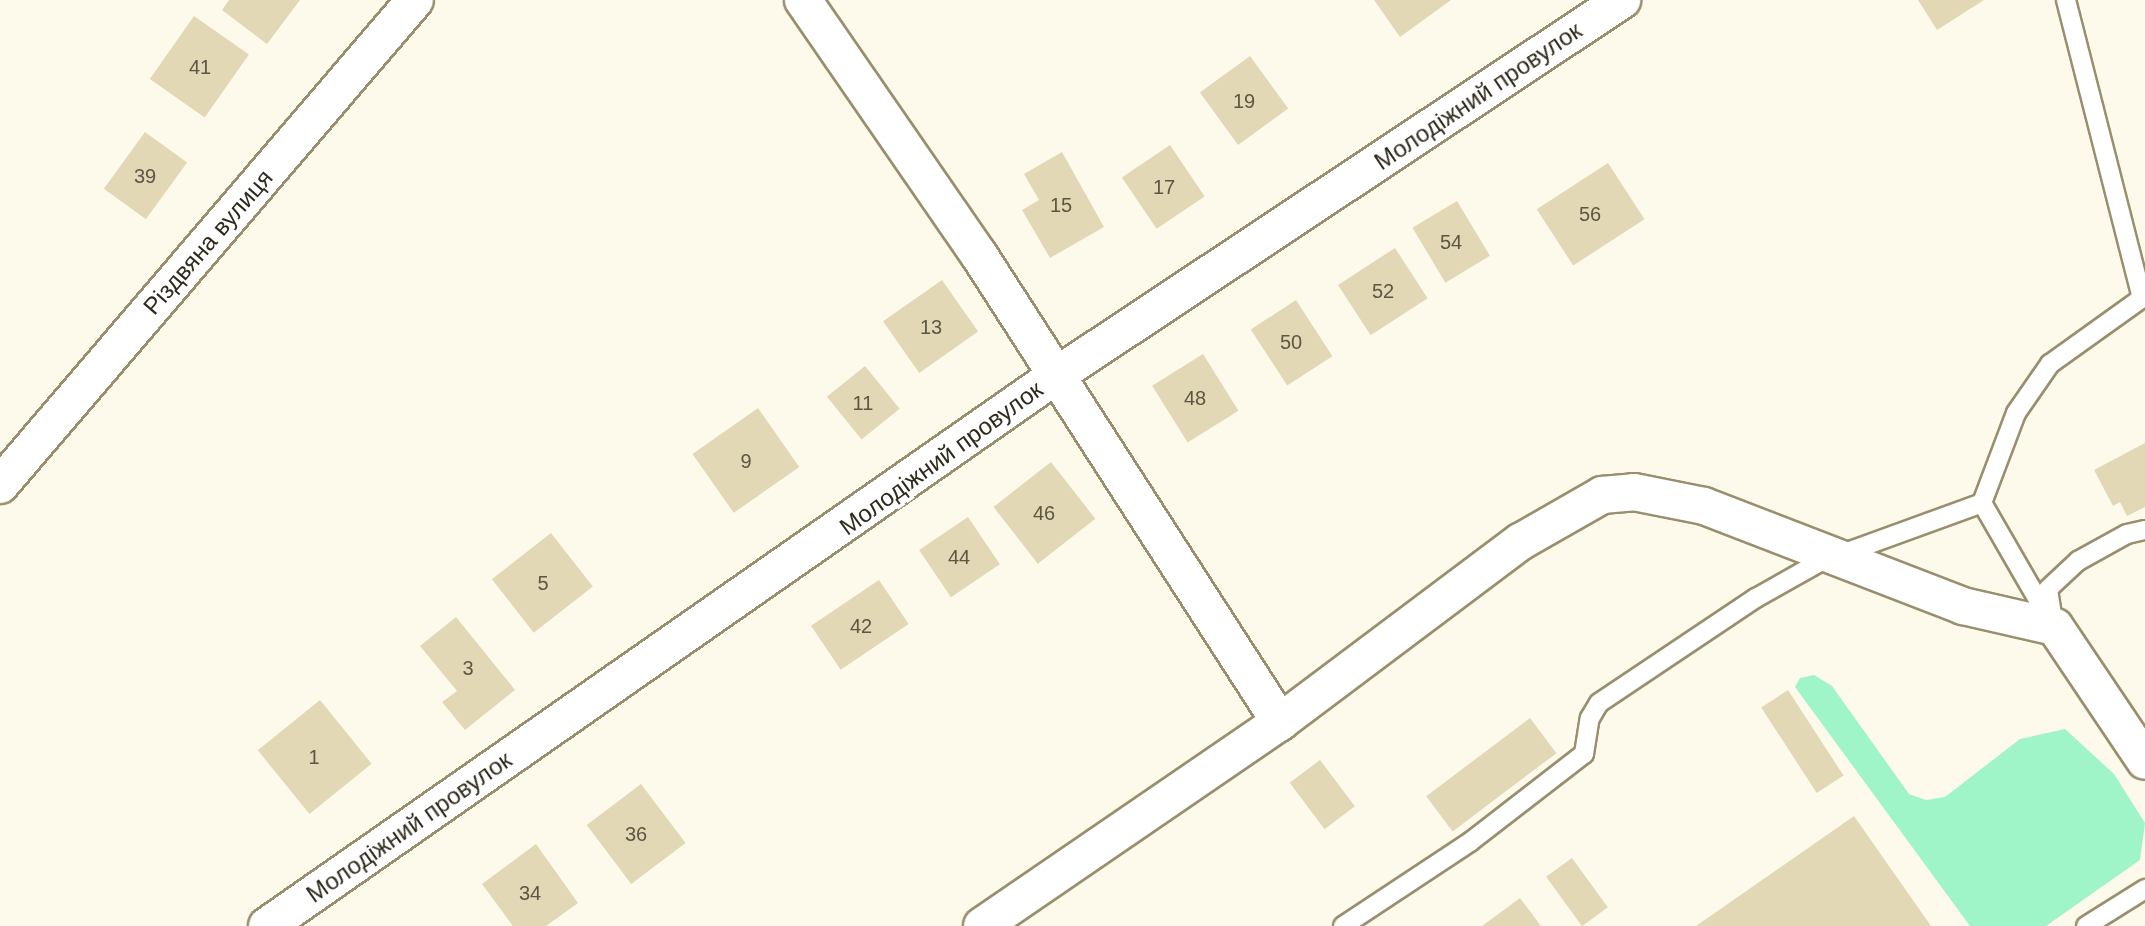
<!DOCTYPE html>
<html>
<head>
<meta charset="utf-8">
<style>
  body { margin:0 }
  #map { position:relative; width:2145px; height:926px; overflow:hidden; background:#fefaeb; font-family:Arial,sans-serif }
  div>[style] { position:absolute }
  .green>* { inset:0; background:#9ff5c7 }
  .building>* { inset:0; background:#e3d8b5; transform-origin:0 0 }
  .roads { filter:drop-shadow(2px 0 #998f6e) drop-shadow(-2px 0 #998f6e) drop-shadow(0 2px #998f6e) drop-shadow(0 -2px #998f6e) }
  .lane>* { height:18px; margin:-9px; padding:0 9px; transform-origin:9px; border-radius:9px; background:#fff }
  .street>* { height:36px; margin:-18px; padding:0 18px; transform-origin:18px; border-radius:18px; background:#fff }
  span { translate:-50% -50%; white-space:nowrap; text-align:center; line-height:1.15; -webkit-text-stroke:7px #fff; paint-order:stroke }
  .number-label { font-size:20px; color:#5c5643 }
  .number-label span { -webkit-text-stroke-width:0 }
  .street-label { font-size:24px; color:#2f2a1d }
</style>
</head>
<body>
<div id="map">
  <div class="green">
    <div style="clip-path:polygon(1814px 675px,1832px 686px,1909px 794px,1926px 800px,1945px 797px,2020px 739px,2065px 729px,2114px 774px,2145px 823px,2140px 860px,2046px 926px,1970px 926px,1795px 687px,1800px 678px)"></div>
  </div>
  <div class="building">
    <div style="clip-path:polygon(229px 0,300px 0,267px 44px,222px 10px)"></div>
    <div style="clip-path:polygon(1374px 0,1451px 0,1400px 37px)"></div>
    <div style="clip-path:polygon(1918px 0,1984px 0,1937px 30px)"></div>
    <div style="left:194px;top:16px;width:67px;height:77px;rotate:35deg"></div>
    <div style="left:1250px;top:56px;width:65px;height:62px;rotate:54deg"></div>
    <div style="left:145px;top:132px;width:52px;height:70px;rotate:36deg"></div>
    <div style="left:1170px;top:145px;width:62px;height:58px;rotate:56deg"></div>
    <div style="clip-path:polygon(1062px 152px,1104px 227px,1050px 258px,1022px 210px,1039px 200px,1024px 174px)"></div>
    <div style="left:1608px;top:163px;width:67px;height:85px;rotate:57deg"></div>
    <div style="left:1457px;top:201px;width:64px;height:52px;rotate:59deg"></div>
    <div style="left:1395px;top:248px;width:60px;height:68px;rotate:57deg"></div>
    <div style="left:942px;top:280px;width:63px;height:72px;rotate:55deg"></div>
    <div style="left:1296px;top:300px;width:67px;height:54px;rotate:57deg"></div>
    <div style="left:1203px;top:354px;width:67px;height:60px;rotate:58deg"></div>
    <div style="left:865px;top:366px;width:55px;height:49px;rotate:51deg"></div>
    <div style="left:758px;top:408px;width:72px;height:80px;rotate:55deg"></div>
    <div style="clip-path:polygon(2145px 443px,2145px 507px,2127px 516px,2120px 502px,2113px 506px,2094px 470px)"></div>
    <div style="left:1051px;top:462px;width:72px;height:73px;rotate:52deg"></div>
    <div style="left:968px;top:517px;width:57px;height:59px;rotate:56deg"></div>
    <div style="left:551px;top:533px;width:68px;height:75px;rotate:52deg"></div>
    <div style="left:879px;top:580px;width:53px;height:82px;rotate:56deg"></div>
    <div style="clip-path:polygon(456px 617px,515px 690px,465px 730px,442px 702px,457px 691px,420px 646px)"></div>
    <div style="left:1788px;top:690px;width:102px;height:32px;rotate:57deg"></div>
    <div style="left:320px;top:700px;width:82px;height:80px;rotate:51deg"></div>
    <div style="left:1530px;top:718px;width:44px;height:130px;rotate:53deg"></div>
    <div style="left:1320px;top:760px;width:58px;height:38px;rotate:53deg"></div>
    <div style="left:641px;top:784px;width:74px;height:68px;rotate:53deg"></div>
    <div style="clip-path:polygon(1854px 816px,1931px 926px,1696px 926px)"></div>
    <div style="clip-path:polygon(536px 844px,578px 903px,546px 926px,513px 926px,482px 884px)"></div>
    <div style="left:1572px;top:858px;width:61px;height:32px;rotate:54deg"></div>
    <div style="clip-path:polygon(1520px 898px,1541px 926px,1482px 926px)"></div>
  </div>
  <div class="roads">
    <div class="lane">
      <div style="left:2066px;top:0;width:308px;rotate:75.7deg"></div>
      <div style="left:2053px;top:621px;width:32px;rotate:-99deg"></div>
      <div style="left:2048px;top:589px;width:41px;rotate:-43deg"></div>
      <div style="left:2078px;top:561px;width:56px;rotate:-28.9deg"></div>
      <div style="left:2127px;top:534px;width:18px;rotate:-13deg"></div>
      <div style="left:2052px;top:624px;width:140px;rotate:-120deg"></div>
      <div style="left:1982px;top:503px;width:96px;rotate:-69.3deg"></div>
      <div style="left:2016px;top:413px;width:60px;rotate:-55.2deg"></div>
      <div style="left:2050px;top:364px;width:117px;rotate:-35.6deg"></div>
      <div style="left:1343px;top:926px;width:152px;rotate:-33.5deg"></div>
      <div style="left:1470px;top:842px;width:144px;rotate:-37.7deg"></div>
      <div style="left:1584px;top:754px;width:36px;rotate:-81deg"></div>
      <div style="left:1590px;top:718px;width:17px;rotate:-59deg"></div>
      <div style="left:1599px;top:703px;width:189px;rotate:-33.8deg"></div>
      <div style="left:1756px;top:598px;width:73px;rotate:-29.4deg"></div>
      <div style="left:1820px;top:562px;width:172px;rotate:-20deg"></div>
      <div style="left:2086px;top:926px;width:70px;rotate:-32.1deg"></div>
    </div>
    <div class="street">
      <div style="left:803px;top:0;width:310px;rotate:55.4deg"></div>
      <div style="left:979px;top:255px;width:556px;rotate:57.2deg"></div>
      <div style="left:0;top:485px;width:638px;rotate:-49.45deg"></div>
      <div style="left:267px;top:926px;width:960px;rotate:-34.9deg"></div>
      <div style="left:1054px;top:377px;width:682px;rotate:-33.57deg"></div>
      <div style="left:982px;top:926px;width:361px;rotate:-34.4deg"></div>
      <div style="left:1280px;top:722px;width:300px;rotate:-36.9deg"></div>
      <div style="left:1520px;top:542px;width:95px;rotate:-29.8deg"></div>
      <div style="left:1602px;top:495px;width:32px;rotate:-5deg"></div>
      <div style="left:1634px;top:492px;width:71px;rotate:11.3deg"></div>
      <div style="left:1704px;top:506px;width:278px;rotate:21.1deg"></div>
      <div style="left:1963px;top:606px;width:94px;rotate:12.9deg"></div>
      <div style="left:2055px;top:627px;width:161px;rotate:56.1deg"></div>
    </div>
  </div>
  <div class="number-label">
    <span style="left:200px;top:67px">41</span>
    <span style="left:1244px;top:101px">19</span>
    <span style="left:145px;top:176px">39</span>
    <span style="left:1164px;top:187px">17</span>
    <span style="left:1061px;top:205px">15</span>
    <span style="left:1590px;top:214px">56</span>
    <span style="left:1451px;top:242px">54</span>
    <span style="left:1383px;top:291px">52</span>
    <span style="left:931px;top:327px">13</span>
    <span style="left:1291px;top:342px">50</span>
    <span style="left:1195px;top:398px">48</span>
    <span style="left:863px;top:403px">11</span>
    <span style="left:746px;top:461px">9</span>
    <span style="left:1044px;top:513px">46</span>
    <span style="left:959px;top:557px">44</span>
    <span style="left:543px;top:583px">5</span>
    <span style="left:861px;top:626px">42</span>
    <span style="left:468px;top:668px">3</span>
    <span style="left:314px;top:757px">1</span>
    <span style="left:636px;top:834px">36</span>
    <span style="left:530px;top:893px">34</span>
  </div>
  <div class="street-label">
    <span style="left:1478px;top:96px;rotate:-34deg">Молодіжний провулок</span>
    <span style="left:208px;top:242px;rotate:-49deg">Різдвяна вулиця</span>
    <span style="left:941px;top:458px;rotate:-36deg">Молодіжний провулок</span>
    <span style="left:409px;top:827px;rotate:-35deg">Молодіжний провулок</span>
  </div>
</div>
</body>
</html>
